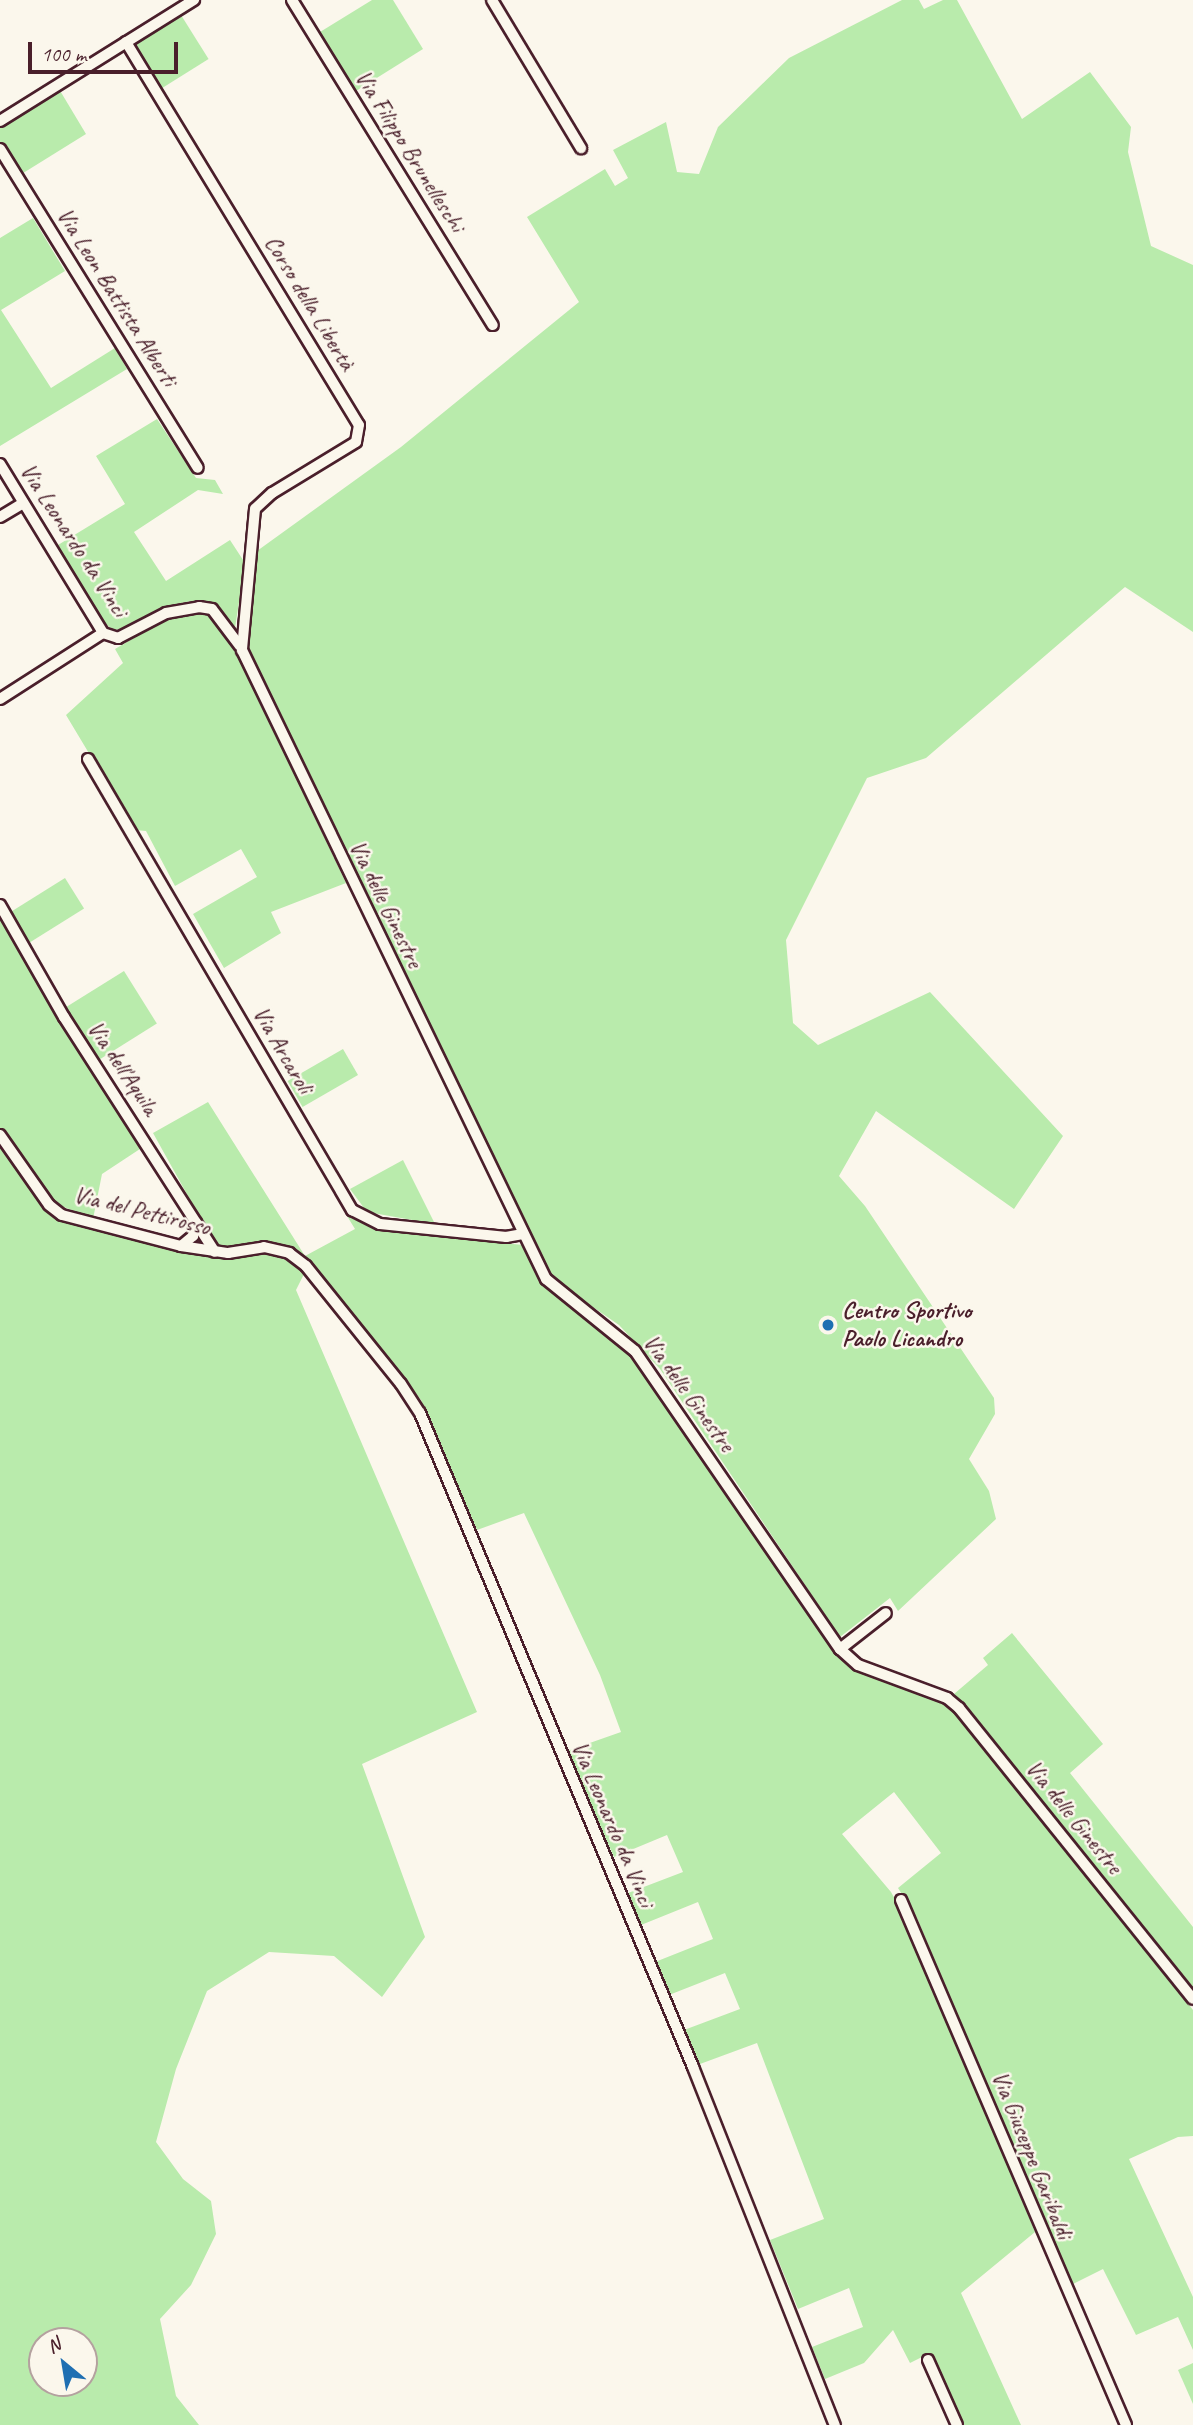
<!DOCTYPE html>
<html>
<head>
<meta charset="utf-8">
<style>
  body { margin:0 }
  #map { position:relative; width:1193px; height:2425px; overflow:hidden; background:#fbf7ec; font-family:Caveat,sans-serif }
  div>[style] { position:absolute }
  .green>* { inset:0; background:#b9ebac; transform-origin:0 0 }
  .roads { filter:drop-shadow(2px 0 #4a1f2b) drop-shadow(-2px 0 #4a1f2b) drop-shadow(0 2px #4a1f2b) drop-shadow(0 -2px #4a1f2b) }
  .street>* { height:10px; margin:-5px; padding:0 5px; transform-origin:5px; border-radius:5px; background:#fbf7ec }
  .dots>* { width:19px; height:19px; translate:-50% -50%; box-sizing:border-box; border:4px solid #fbf7ec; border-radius:50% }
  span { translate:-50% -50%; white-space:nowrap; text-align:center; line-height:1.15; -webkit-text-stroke:5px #fbf7ec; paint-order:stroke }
  .street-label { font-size:24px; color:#4a1f2b }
  .poi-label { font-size:24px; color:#4a1f2b; font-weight:700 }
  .left { translate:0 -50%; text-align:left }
  .north { position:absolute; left:28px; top:2327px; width:70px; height:70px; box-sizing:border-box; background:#fbf7ec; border:2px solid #b4a19f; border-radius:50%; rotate:330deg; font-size:19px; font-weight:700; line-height:28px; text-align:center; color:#4a1f2b }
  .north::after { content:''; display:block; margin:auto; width:24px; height:32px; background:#1f6fb2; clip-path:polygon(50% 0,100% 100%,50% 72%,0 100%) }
  .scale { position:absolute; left:28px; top:42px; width:150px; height:32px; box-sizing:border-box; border:4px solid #4a1f2b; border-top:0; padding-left:9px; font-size:21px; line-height:24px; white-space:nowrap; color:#4a1f2b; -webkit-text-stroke:5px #fbf7ec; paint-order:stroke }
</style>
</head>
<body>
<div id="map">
  <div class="green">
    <div style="clip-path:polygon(372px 0,393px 0,423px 49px,356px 91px,320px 32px)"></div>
    <div style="clip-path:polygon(902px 0,919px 0,924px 9px,943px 0,957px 0,1022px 119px,1090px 72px,1131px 127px,1128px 152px,1151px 246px,1193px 265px,1193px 632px,1125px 587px,926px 758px,867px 778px,786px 940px,793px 1023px,818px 1045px,930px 992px,1063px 1136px,1014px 1209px,876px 1111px,839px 1176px,865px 1206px,994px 1398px,995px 1414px,969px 1459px,989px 1491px,996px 1519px,898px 1611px,890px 1598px,840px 1637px,660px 1369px,619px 1325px,558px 1283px,549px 1270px,248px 654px,245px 633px,257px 551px,401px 447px,579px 302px,527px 217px,605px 169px,615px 186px,628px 178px,613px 150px,666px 122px,677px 172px,699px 174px,718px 127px,789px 58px)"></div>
    <div style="left:181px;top:15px;width:52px;height:56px;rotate:58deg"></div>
    <div style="clip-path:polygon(59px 89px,86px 134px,20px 175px,0 142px,0 125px)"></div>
    <div style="clip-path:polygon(33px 218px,65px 271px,1px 310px,51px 388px,115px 348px,127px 369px,0 446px,0 238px)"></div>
    <div style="clip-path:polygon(157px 419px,196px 478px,215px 480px,223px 494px,198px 490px,134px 532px,166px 581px,230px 540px,245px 563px,235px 628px,217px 607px,191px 601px,172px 605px,123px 630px,112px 629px,102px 621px,58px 545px,125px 504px,96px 456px)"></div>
    <div style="clip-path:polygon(198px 612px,210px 615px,229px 636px,346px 883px,271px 912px,281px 933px,224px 968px,193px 914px,257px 877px,241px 849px,175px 886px,146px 831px,135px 830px,66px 715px,123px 663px,115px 649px,168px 618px)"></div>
    <div style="left:65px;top:878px;width:36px;height:66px;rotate:58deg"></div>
    <div style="clip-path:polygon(0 912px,146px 1145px,102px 1174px,93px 1219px,52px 1202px,0 1129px)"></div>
    <div style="left:124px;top:971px;width:62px;height:70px;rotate:58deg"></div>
    <div style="left:343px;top:1049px;width:30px;height:64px;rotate:60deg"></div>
    <div style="clip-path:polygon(208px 1102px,305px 1256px,355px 1229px,347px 1216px,379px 1231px,523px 1245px,546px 1288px,617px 1338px,631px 1355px,839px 1654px,856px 1670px,933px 1697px,955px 1710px,1193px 2010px,1193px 2136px,1178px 2137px,1129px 2159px,1193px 2297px,1193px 2350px,1178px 2317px,1136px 2335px,1103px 2269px,1069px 2286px,917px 1918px,898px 1888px,941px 1853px,894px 1792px,842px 1834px,891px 1892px,907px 1921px,1035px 2232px,961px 2293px,1021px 2425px,962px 2425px,928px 2354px,910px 2363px,893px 2330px,864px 2363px,825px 2379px,812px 2347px,863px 2327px,849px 2288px,798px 2309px,770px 2240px,824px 2219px,757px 2043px,700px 2064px,684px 2030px,740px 2009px,725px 1973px,669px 1995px,655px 1962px,713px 1939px,698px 1902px,641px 1925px,628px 1893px,683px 1872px,667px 1835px,614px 1857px,567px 1751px,621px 1732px,600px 1675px,524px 1513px,477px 1530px,421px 1400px,305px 1256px,278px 1243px,225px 1248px,213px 1241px,153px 1133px)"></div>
    <div style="clip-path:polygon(evenodd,0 1139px,45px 1205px,91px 1228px,209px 1256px,235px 1258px,273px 1252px,305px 1272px,296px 1290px,477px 1712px,362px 1764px,425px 1937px,382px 1997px,334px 1956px,269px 1952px,207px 1991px,176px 2069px,156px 2142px,183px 2179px,211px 2201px,216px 2234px,191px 2285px,160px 2319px,176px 2396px,199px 2425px,0 2425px,0 1139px,42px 2341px,84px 2341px,84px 2383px,42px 2383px,42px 2341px)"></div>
    <div style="clip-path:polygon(403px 1160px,435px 1224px,367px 1212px,350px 1189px)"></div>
    <div style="clip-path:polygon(1012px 1633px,1103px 1744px,1070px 1773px,1193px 1927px,1193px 1991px,954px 1694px,988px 1665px,983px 1658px)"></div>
    <div style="clip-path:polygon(1193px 2363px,1193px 2404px,1178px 2370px)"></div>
  </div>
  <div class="roads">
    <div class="street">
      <div style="left:292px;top:0;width:382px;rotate:58.3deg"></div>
      <div style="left:492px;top:0;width:173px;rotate:59deg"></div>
      <div style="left:126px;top:42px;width:448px;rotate:58.7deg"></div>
      <div style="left:359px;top:425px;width:17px;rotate:100deg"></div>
      <div style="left:356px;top:442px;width:98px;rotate:148.7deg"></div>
      <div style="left:272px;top:493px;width:23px;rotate:137deg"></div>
      <div style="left:255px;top:509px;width:142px;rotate:95.3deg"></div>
      <div style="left:242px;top:650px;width:699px;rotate:64.21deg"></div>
      <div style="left:546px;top:1279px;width:114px;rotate:39deg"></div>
      <div style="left:635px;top:1351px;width:362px;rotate:55.5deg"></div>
      <div style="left:840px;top:1649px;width:24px;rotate:42deg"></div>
      <div style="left:858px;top:1665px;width:95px;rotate:20.3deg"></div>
      <div style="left:947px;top:1698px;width:16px;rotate:40deg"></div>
      <div style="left:959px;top:1708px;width:373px;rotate:51.2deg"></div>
      <div style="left:0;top:121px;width:229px;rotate:-32deg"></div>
      <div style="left:0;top:149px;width:375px;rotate:58.2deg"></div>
      <div style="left:0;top:464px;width:198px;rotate:58.6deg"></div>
      <div style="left:103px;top:633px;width:16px;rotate:18deg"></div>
      <div style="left:118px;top:638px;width:54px;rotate:-27.5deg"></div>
      <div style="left:166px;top:613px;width:34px;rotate:-10deg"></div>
      <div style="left:199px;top:607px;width:13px;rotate:9deg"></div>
      <div style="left:212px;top:609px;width:46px;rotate:52.9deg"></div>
      <div style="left:0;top:517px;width:27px;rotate:-31deg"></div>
      <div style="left:0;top:699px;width:122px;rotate:-32.7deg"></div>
      <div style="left:88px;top:759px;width:523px;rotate:59.66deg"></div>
      <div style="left:352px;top:1210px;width:31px;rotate:27deg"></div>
      <div style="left:380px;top:1224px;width:127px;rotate:5.9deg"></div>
      <div style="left:506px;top:1237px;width:17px;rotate:-10deg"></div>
      <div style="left:0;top:905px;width:129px;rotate:60.3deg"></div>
      <div style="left:64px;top:1017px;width:279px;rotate:57.3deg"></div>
      <div style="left:0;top:1135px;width:85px;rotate:55deg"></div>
      <div style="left:49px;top:1205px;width:16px;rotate:38deg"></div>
      <div style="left:62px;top:1215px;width:123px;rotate:14.6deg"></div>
      <div style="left:181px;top:1246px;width:48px;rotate:8.5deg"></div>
      <div style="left:228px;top:1253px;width:36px;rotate:-9deg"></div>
      <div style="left:264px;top:1247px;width:26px;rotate:13deg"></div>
      <div style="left:289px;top:1253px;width:21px;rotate:37deg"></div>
      <div style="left:306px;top:1266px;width:151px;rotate:51.2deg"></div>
      <div style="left:401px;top:1384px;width:35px;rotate:57deg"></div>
      <div style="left:420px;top:1413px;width:709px;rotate:67.34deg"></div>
      <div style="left:693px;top:2067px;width:385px;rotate:68.4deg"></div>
      <div style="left:181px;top:1246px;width:16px;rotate:-40deg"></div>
      <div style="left:193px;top:1236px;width:14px;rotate:-78deg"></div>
      <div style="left:840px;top:1649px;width:58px;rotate:-38deg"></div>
      <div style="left:901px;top:1900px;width:571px;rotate:66.8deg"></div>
      <div style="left:928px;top:2360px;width:71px;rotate:66deg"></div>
    </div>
  </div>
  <div class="dots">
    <div style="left:828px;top:1325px;background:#1f6fb2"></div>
  </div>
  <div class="street-label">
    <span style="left:410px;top:151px;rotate:58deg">Via Filippo Brunelleschi</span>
    <span style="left:117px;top:297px;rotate:58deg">Via Leon Battista Alberti</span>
    <span style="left:310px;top:303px;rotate:59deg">Corso della Libertà</span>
    <span style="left:74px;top:540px;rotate:57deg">Via Leonardo da Vinci</span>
    <span style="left:386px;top:904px;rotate:64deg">Via delle Ginestre</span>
    <span style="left:283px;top:1050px;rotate:60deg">Via Arcaroli</span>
    <span style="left:123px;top:1068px;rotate:56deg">Via dell'Aquila</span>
    <span style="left:142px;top:1211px;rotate:14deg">Via del Pettirosso</span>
    <span style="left:689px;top:1393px;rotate:54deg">Via delle Ginestre</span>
    <span style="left:1074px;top:1817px;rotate:51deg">Via delle Ginestre</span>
    <span style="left:613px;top:1824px;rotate:67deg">Via Leonardo da Vinci</span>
    <span style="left:1032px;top:2155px;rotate:68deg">Via Giuseppe Garibaldi</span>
  </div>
  <div class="poi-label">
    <span class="left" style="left:842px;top:1325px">Centro Sportivo<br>Paolo Licandro</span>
  </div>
  <div class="north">N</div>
  <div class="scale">100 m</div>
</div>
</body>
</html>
